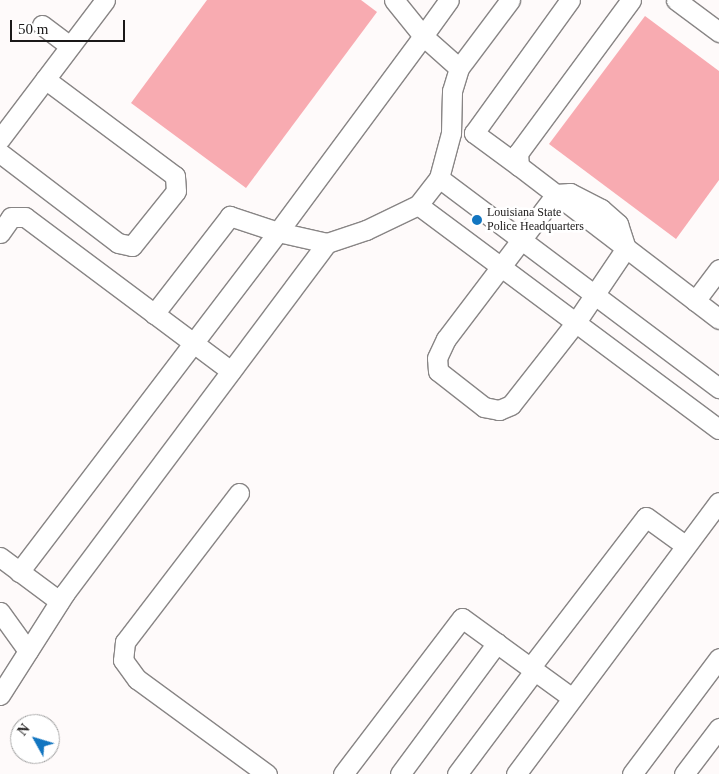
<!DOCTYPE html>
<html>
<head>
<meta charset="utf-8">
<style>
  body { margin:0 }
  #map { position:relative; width:719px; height:774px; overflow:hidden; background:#fefafa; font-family:"Times New Roman",serif }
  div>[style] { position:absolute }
  .building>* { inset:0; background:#f8abb1 }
  .roads { filter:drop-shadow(1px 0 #888585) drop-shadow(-1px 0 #888585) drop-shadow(0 1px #888585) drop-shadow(0 -1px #888585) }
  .minor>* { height:19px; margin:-9.5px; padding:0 9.5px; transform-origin:9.5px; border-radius:9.5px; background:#fff }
  .dots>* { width:14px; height:14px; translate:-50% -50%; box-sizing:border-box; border:2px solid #fff; border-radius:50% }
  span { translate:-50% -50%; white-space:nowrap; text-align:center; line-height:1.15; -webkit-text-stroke:5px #fff; paint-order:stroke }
  .poi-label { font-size:12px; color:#1a1818 }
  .left { translate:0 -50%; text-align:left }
  .north { position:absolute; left:10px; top:714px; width:50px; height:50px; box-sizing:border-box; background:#fff; border:1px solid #a3a3a3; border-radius:50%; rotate:309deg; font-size:14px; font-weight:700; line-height:20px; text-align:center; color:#1a1818 }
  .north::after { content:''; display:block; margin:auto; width:18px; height:22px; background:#1275c0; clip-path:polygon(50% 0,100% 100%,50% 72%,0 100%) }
  .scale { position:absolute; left:10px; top:20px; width:115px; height:22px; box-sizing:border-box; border:2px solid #1a1818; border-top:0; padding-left:6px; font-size:15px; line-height:18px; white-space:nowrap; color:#1a1818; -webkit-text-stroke:4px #fff; paint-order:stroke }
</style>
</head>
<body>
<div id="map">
  <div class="building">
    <div style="clip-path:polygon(207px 0,361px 0,377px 12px,246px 188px,131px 103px)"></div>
    <div style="clip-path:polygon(645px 16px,719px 71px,719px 180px,676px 239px,549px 144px)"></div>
  </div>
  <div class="roads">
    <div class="minor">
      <div style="left:394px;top:0;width:46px;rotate:51.1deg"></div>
      <div style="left:423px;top:36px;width:44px;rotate:-54.2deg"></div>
      <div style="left:631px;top:0;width:190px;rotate:126.4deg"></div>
      <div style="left:518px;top:153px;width:13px;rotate:86deg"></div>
      <div style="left:519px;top:166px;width:252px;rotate:37.4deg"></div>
      <div style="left:676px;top:0;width:54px;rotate:36.7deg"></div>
      <div style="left:42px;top:25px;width:35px;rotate:37deg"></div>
      <div style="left:0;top:139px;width:174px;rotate:-52.9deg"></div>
      <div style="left:0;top:153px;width:148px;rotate:37.3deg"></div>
      <div style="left:118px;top:243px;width:14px;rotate:12deg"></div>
      <div style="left:132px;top:246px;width:70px;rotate:-51.3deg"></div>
      <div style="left:176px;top:191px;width:15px;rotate:-94deg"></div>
      <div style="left:175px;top:176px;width:162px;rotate:-143.3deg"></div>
      <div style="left:519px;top:166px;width:56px;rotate:-143.7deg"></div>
      <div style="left:474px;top:133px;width:164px;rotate:-54.2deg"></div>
      <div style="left:439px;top:178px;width:350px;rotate:36.9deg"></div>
      <div style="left:570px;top:193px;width:35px;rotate:27deg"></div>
      <div style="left:601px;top:209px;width:23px;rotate:41deg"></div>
      <div style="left:618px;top:224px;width:25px;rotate:72deg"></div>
      <div style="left:626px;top:248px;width:89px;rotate:124deg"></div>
      <div style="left:576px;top:322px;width:105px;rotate:128.1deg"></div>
      <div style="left:511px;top:405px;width:13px;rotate:157deg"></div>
      <div style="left:499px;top:410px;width:15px;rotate:-169deg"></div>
      <div style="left:484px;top:407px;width:58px;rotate:-142deg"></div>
      <div style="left:438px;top:371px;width:13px;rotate:-94deg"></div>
      <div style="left:437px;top:358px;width:21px;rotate:-65deg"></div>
      <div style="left:446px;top:339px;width:182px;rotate:-52.8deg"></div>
      <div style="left:556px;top:194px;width:14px;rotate:-4deg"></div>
      <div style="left:418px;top:205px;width:375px;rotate:36.7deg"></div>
      <div style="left:0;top:233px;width:19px;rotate:-55deg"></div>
      <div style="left:11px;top:217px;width:14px"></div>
      <div style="left:25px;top:217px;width:257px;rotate:36.8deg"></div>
      <div style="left:327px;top:243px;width:50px;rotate:-167.3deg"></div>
      <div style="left:278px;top:232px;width:244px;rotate:-53.5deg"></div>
      <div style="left:423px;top:36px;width:48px;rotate:41.6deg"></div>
      <div style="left:695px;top:301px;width:40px;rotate:-53deg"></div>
      <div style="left:239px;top:493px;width:188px;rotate:127.4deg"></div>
      <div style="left:125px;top:642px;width:18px;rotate:96deg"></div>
      <div style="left:123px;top:660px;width:24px;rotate:54deg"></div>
      <div style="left:137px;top:679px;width:161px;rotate:36.2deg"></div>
      <div style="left:0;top:557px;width:74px;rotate:36.7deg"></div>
      <div style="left:19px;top:572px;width:427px;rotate:-52.7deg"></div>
      <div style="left:278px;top:232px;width:51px;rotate:-161.6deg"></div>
      <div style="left:230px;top:216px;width:124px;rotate:127.8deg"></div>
      <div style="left:0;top:612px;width:48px;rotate:54.3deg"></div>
      <div style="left:530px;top:668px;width:190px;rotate:-52.5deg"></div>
      <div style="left:646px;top:517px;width:49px;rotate:35.9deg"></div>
      <div style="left:0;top:695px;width:121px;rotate:-57.5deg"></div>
      <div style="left:65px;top:593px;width:437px;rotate:-53.2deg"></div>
      <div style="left:327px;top:243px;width:41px;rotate:-18.4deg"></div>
      <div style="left:366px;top:230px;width:58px;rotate:-25.7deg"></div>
      <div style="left:418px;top:205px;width:34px;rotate:-52deg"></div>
      <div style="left:439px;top:178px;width:47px;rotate:-75.1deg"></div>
      <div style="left:451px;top:133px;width:42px;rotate:-88.6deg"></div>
      <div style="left:452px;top:91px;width:24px;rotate:-73deg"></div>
      <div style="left:459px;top:68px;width:85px;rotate:-53.1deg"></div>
      <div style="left:343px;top:774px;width:196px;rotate:-52.7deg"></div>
      <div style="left:462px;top:618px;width:136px;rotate:36deg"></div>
      <div style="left:400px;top:774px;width:163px;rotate:-53.5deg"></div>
      <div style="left:457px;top:774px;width:129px;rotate:-53.2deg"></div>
      <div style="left:516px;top:774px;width:339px;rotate:-53.3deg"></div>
      <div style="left:632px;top:774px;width:145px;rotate:-53.1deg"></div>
      <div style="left:684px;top:774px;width:58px;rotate:-52.7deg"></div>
    </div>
  </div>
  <div class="dots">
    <div style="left:477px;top:220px;background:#1275c0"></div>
  </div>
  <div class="poi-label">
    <span class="left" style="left:487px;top:220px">Louisiana State<br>Police Headquarters</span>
  </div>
  <div class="north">N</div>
  <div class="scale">50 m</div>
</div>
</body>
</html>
